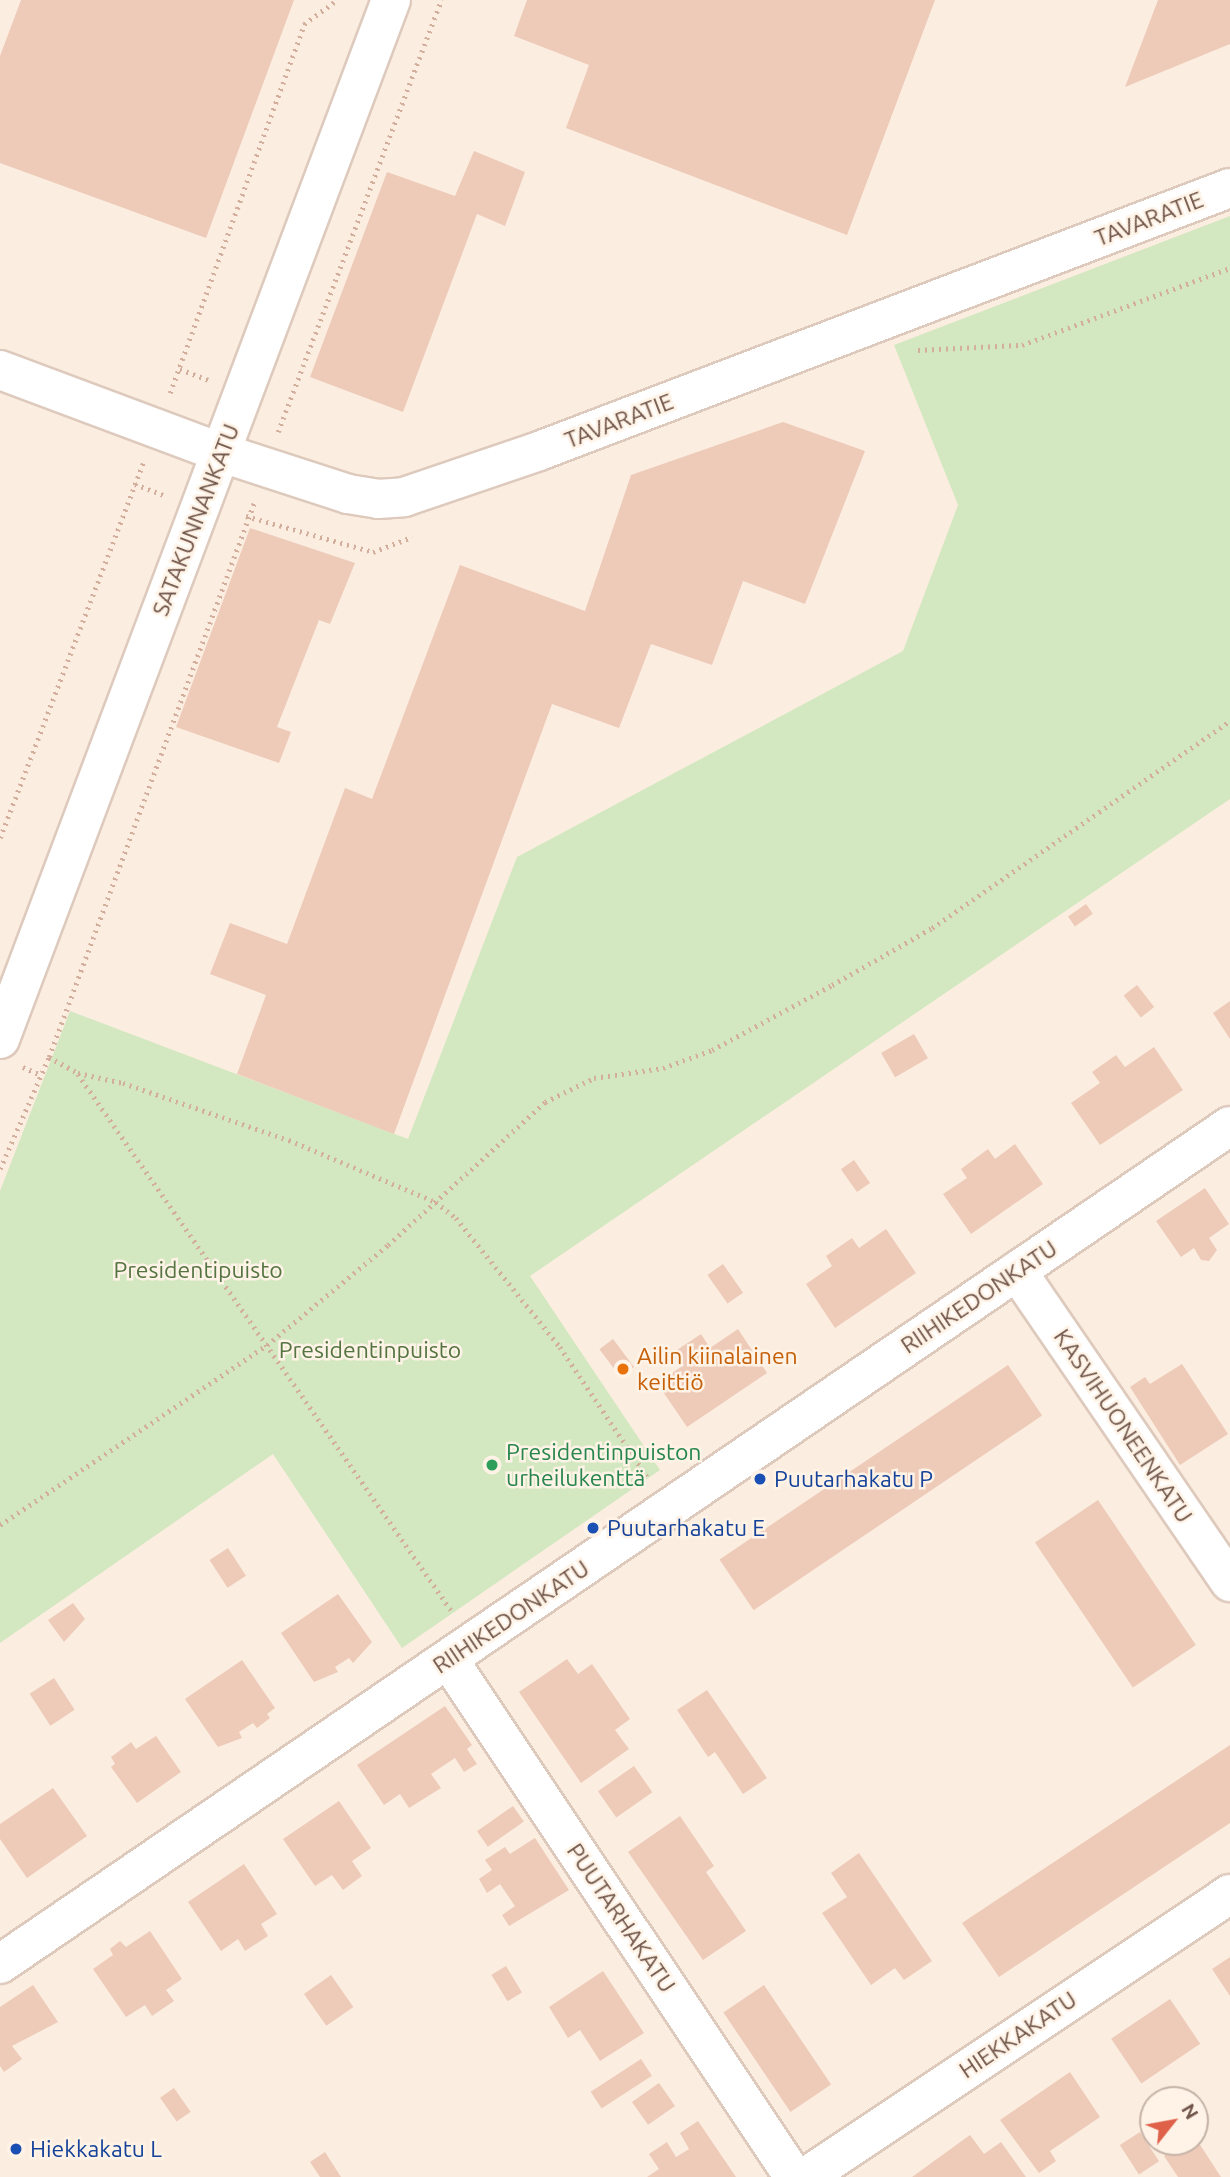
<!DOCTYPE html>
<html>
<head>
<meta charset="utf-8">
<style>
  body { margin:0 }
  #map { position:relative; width:1230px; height:2177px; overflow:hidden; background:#fbeee0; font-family:Ubuntu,sans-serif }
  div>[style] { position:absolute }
  .green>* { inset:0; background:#d3e7c0 }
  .building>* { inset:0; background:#eecab9; transform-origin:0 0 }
  .path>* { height:4.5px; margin-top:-2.25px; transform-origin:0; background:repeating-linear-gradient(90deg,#d3ae9d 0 2px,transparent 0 7px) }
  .roads { filter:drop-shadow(2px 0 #decabd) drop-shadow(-2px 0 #decabd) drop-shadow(0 2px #decabd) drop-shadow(0 -2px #decabd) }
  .minor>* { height:38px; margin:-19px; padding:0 19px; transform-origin:19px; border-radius:19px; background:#fff }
  .tertiary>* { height:38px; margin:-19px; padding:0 19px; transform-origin:19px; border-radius:19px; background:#fff }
  .secondary>* { height:38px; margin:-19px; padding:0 19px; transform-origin:19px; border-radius:19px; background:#fff }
  .dots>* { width:19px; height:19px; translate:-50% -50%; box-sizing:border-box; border:4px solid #fef3e6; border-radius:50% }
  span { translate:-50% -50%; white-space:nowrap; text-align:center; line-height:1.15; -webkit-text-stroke:5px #fef3e6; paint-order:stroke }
  .street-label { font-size:23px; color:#705449 }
  .park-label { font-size:23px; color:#547542 }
  .food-label { font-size:23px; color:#c56008 }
  .left { translate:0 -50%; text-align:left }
  .leisure-label { font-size:23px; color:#27864d }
  .transit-label { font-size:23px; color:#164399 }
  .north { position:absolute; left:1139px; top:2086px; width:70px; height:70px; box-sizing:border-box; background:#fef3e6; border:2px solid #c5b3a7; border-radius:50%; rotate:59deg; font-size:19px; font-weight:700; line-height:28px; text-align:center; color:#705449 }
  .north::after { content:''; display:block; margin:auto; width:24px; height:32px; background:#df614a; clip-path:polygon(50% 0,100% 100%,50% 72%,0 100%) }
</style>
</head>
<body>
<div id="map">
  <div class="green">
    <div style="clip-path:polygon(1230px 216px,1230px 799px,530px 1276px,660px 1470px,402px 1648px,273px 1454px,0 1643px,0 1191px,70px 1011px,408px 1139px,517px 857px,903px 651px,958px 505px,894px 345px)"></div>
  </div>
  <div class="building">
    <div style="clip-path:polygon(21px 0,294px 0,206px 238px,0 163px,0 56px)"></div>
    <div style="clip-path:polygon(527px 0,935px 0,847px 235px,566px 128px,589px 65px,514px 36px)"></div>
    <div style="clip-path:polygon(1158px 0,1230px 0,1230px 44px,1125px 87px)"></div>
    <div style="clip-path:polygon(474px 151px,525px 172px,505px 226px,477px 214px,403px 412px,310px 377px,387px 172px,455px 196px)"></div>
    <div style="clip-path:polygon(783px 422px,865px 451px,805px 604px,743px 581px,712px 665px,651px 644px,619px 728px,552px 704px,394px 1134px,237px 1074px,266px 995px,210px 974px,230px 923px,287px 944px,345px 788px,372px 799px,460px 565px,585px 611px,631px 475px)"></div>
    <div style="clip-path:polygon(250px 528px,355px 563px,330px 624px,319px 620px,277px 727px,291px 732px,279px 763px,176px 727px)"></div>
    <div style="left:1086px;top:904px;width:12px;height:22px;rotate:55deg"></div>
    <div style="left:1137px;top:985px;width:28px;height:17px;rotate:52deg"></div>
    <div style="clip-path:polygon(1230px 1001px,1230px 1039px,1213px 1013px)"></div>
    <div style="left:914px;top:1034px;width:28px;height:38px;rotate:60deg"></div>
    <div style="clip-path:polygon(1154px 1047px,1183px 1090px,1100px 1145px,1071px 1103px,1100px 1083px,1092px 1072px,1116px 1055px,1125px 1067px)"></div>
    <div style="clip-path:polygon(1015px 1144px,1043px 1184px,971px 1234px,943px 1194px,967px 1178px,961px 1169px,988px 1149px,995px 1159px)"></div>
    <div style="left:854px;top:1160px;width:28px;height:16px;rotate:55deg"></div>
    <div style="clip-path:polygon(1205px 1188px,1229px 1224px,1209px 1238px,1217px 1250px,1209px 1261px,1201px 1260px,1194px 1248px,1181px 1257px,1156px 1221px)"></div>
    <div style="clip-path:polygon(886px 1229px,916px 1273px,835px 1328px,806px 1284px,832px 1266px,826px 1256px,852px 1238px,859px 1248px)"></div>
    <div style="left:723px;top:1264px;width:35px;height:19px;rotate:55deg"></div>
    <div style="clip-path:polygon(738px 1329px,767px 1373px,687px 1427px,657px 1383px,684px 1365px,674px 1352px,701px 1334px,710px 1348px)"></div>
    <div style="left:613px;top:1339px;width:35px;height:17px;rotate:53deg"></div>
    <div style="clip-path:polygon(1182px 1364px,1228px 1434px,1180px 1465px,1130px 1387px,1145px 1377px,1150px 1384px)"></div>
    <div style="left:1008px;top:1365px;width:61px;height:348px;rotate:56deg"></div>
    <div style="left:1098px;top:1500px;width:175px;height:76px;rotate:56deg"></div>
    <div style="left:228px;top:1548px;width:33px;height:22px;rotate:57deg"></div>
    <div style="clip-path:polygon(338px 1594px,372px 1642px,353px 1663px,349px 1658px,335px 1667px,338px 1672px,314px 1682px,281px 1633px)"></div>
    <div style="clip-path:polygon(73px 1603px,85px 1619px,64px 1642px,48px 1620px)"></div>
    <div style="clip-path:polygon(567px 1659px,578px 1674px,592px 1664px,630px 1719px,615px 1730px,629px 1749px,581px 1783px,519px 1692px)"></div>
    <div style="clip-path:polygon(242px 1660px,275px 1708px,267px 1714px,270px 1718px,257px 1728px,253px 1723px,239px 1732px,242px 1738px,218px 1747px,185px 1699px)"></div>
    <div style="left:54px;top:1678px;width:38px;height:29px;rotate:57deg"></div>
    <div style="clip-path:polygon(707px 1690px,767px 1778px,743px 1794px,715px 1752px,708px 1757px,677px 1710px)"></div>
    <div style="clip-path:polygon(445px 1706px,472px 1745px,467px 1749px,477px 1764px,464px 1772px,455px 1758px,431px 1774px,441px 1788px,409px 1808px,400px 1794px,384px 1805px,357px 1765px)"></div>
    <div style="clip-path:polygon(156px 1736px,181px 1772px,137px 1803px,111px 1767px,115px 1764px,111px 1757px,131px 1742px,136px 1749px)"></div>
    <div style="clip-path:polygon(1230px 1745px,1230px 1823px,999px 1977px,962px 1923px)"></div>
    <div style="left:634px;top:1766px;width:32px;height:44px;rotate:55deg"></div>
    <div style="clip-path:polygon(53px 1788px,87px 1836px,27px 1878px,0 1839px,0 1824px)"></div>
    <div style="clip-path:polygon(339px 1801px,371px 1848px,352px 1861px,362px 1876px,343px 1890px,332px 1875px,315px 1886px,283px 1839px)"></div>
    <div style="left:513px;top:1806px;width:19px;height:44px;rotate:55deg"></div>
    <div style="clip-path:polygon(680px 1816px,714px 1866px,706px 1872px,746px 1931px,703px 1960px,628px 1852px)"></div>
    <div style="clip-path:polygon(535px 1838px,569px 1890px,509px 1926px,502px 1915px,515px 1906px,500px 1884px,487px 1893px,479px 1879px,492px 1870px,485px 1860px,505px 1847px,510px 1854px)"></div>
    <div style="clip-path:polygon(859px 1853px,932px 1961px,904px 1980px,895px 1968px,871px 1985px,822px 1913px,847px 1897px,831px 1873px)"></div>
    <div style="clip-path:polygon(244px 1864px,277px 1914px,261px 1924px,268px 1936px,245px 1951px,238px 1939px,221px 1951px,188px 1902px)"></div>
    <div style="clip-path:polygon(150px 1931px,182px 1979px,166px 1990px,174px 2001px,152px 2016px,145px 2005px,126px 2017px,93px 1969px,113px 1955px,110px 1949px,120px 1941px,126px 1947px)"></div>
    <div style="clip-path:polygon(1230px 1957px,1230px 1996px,1212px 1969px)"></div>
    <div style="left:506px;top:1966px;width:31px;height:17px;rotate:59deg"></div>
    <div style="clip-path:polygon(603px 1971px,644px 2033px,600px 2061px,580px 2030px,568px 2038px,549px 2007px)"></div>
    <div style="left:331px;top:1975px;width:39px;height:33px;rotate:55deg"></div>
    <div style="clip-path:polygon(33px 1985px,58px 2022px,12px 2046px,22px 2059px,4px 2072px,0 2066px,0 2007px)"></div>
    <div style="left:764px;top:1985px;width:120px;height:49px;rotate:56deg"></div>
    <div style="left:1170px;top:1999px;width:54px;height:71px;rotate:56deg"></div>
    <div style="left:641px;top:2059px;width:20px;height:60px;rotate:57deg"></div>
    <div style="clip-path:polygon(1070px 2072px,1100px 2117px,1050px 2151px,1056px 2161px,1039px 2173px,1000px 2120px)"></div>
    <div style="left:659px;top:2083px;width:28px;height:33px;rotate:55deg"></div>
    <div style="left:174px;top:2088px;width:29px;height:17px;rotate:55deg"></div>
    <div style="clip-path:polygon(698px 2121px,736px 2177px,647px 2177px,659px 2169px,649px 2154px,667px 2142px,676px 2157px,689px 2149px,680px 2133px)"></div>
    <div style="left:1140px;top:2132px;width:35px;height:24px;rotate:57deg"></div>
    <div style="clip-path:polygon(970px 2135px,984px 2154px,1001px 2142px,1026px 2177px,912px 2177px)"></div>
    <div style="clip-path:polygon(1195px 2137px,1221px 2177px,1178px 2177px,1164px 2156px,1186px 2142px,1195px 2142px)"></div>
    <div style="clip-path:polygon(325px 2152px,341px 2177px,320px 2177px,310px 2162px)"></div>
  </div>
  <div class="path">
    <div style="left:918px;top:350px;width:104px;rotate:-2.8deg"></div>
    <div style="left:1022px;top:345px;width:222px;rotate:-20.3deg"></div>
    <div style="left:180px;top:369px;width:31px;rotate:21deg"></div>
    <div style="left:170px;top:393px;width:393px;rotate:-70deg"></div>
    <div style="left:304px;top:24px;width:41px;rotate:-36deg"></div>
    <div style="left:278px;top:432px;width:462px;rotate:-69.3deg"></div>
    <div style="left:135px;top:484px;width:30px;rotate:21deg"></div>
    <div style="left:246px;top:516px;width:132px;rotate:15.8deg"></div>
    <div style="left:373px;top:552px;width:42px;rotate:-21deg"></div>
    <div style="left:0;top:838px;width:401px;rotate:-69.1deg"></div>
    <div style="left:49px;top:1057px;width:33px;rotate:29deg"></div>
    <div style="left:78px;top:1073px;width:46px;rotate:12.5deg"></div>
    <div style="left:123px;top:1083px;width:176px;rotate:19deg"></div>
    <div style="left:289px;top:1140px;width:160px;rotate:22.9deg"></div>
    <div style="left:436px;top:1202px;width:26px;rotate:39deg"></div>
    <div style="left:456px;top:1218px;width:166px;rotate:51.1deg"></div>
    <div style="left:560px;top:1347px;width:158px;rotate:56.1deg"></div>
    <div style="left:23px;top:1067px;width:20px;rotate:24deg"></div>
    <div style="left:78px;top:1074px;width:653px;rotate:55.17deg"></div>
    <div style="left:0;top:1169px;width:122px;rotate:-66.4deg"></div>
    <div style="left:49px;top:1057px;width:591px;rotate:-69.69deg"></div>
    <div style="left:0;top:1525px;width:322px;rotate:-34deg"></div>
    <div style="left:267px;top:1345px;width:157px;rotate:-39.6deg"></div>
    <div style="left:388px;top:1245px;width:212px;rotate:-42.3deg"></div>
    <div style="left:545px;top:1102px;width:55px;rotate:-26.1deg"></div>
    <div style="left:594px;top:1078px;width:70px;rotate:-8.2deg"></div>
    <div style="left:663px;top:1068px;width:52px;rotate:-20.2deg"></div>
    <div style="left:712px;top:1050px;width:136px;rotate:-28.4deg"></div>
    <div style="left:832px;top:985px;width:115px;rotate:-29.7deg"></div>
    <div style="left:932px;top:928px;width:363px;rotate:-34.8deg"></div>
  </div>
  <div class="roads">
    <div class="minor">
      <div style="left:222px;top:453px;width:133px;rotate:18deg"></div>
      <div style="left:348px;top:494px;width:30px;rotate:9deg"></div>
      <div style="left:378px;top:499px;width:26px;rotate:-4deg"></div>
      <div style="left:404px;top:497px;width:143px;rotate:-18.8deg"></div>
      <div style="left:539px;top:451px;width:739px;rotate:-20.84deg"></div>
      <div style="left:1017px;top:1271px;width:377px;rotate:55.6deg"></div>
      <div style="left:448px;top:1659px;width:623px;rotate:56.26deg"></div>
      <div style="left:0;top:1964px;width:1488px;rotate:-34.27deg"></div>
      <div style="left:806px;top:2177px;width:510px;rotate:-33.72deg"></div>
    </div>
    <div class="tertiary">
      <div style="left:0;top:370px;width:237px;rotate:20.5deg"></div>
    </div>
    <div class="secondary">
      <div style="left:0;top:1039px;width:1110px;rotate:-69.38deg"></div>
    </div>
  </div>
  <div class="dots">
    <div style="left:623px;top:1369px;background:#e8710a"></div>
    <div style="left:492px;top:1465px;background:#2e9e5b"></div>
    <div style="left:760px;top:1479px;background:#1a4fb4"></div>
    <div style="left:593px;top:1528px;background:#1a4fb4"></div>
    <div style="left:16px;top:2149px;background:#1a4fb4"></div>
  </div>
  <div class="street-label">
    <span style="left:1149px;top:219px;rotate:-21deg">TAVARATIE</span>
    <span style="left:619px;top:421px;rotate:-21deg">TAVARATIE</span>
    <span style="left:196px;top:520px;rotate:-69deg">SATAKUNNANKATU</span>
    <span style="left:979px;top:1297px;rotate:-34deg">RIIHIKEDONKATU</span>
    <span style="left:1123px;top:1426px;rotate:56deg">KASVIHUONEENKATU</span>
    <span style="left:511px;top:1617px;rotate:-34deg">RIIHIKEDONKATU</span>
    <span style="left:621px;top:1918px;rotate:56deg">PUUTARHAKATU</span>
    <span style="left:1018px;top:2035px;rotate:-34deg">HIEKKAKATU</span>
  </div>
  <div class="park-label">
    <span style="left:198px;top:1270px">Presidentipuisto</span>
    <span style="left:370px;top:1350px">Presidentinpuisto</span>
  </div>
  <div class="food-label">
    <span class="left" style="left:637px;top:1369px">Ailin kiinalainen<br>keittiö</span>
  </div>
  <div class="leisure-label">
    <span class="left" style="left:506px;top:1465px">Presidentinpuiston<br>urheilukenttä</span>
  </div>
  <div class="transit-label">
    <span class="left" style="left:774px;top:1479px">Puutarhakatu P</span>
    <span class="left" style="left:607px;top:1528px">Puutarhakatu E</span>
    <span class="left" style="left:30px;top:2149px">Hiekkakatu L</span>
  </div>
  <div class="north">N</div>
</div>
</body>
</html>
